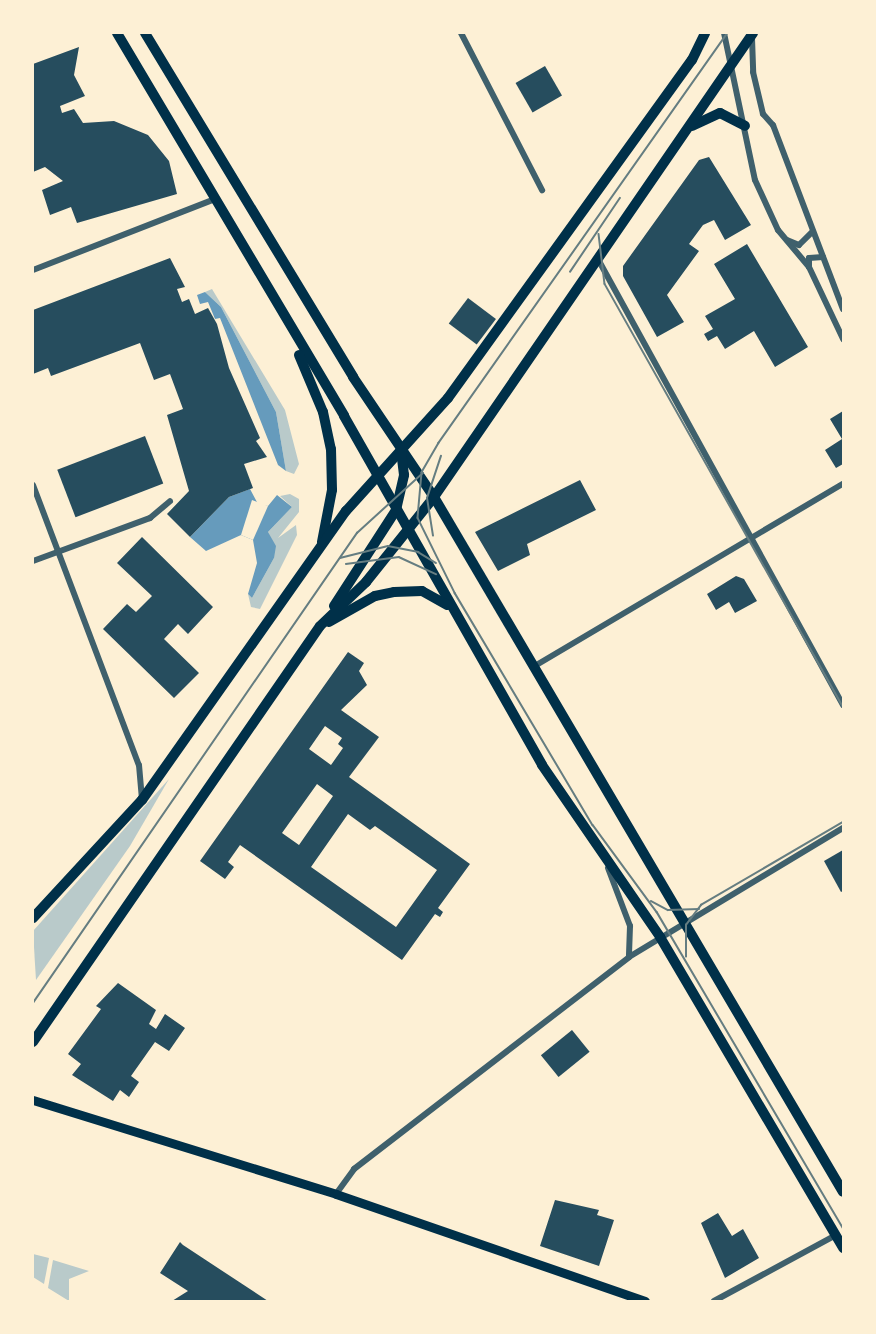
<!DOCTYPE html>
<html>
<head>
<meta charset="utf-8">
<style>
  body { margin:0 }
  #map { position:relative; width:876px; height:1334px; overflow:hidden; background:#fdf0d5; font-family:"Sofia Sans Condensed",sans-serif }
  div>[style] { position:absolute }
  .green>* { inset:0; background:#b9caca }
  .water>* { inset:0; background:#669bbc }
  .pier>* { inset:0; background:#fdf0d5 }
  .building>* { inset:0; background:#264d5e; transform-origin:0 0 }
  .minor>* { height:6px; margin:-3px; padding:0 3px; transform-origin:3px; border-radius:3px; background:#3f606c }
  .secondary>* { height:9px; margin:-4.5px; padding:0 4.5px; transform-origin:4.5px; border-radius:4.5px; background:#003049 }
  .primary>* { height:10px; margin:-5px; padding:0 5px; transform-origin:5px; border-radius:5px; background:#003049 }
  .tram>* { height:1.5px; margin:-0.75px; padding:0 0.75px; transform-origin:0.75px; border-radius:0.75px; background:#657d81 }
  span { translate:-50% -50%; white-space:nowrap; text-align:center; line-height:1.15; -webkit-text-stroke:6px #fdf0d5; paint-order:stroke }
  .frame { position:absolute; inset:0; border:34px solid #fdf0d5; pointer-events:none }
</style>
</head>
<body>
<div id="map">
  <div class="green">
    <div style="clip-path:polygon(212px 289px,285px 410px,299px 464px,294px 474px,286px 471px,276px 412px,221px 307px,205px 292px)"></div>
    <div style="clip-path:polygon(290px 494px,299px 499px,299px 512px,278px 538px,296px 525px,297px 535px,260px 609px,251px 607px,248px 594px,252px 598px,274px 558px,268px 532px,292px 507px,280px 496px)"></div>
    <div style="clip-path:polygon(169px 779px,130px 846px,36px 980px,33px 931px)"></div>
    <div style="clip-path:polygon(33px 1254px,49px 1258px,44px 1284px,33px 1277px)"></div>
    <div style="clip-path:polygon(53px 1260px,89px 1271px,69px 1279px,69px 1301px,48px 1288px)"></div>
  </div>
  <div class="water">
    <div style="clip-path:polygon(205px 292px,221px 307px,276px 412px,286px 471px,278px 465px,220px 318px,215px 319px,208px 302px,200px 304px,197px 295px)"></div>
    <div style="clip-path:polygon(250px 489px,258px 504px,268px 506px,277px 495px,292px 507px,268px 532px,276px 546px,274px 558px,252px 598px,248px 594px,257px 563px,253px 540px,241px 535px,206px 551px,190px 537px,229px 497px)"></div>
  </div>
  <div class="pier">
    <div style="clip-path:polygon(252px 500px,268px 506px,253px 540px,241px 535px)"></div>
  </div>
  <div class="building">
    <div style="clip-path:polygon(79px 47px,74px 75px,85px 96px,60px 106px,62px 113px,74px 109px,83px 123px,114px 121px,148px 135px,169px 161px,177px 194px,77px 223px,71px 207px,50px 215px,42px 190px,63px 181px,45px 167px,33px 172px,33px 64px)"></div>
    <div style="left:545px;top:66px;width:34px;height:34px;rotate:60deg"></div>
    <div style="clip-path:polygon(709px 157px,751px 225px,725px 240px,714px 220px,703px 225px,689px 244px,699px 251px,667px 295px,684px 322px,657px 337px,623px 276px,623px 266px,699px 160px)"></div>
    <div style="clip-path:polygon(747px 244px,808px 347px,775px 367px,754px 331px,725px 349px,717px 336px,708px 341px,704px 334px,713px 329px,705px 316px,735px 299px,714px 264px)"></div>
    <div style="clip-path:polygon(170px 258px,185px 287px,177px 289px,182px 302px,189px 299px,195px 314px,208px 308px,217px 324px,229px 368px,260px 438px,256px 441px,267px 457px,244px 464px,253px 488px,229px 497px,190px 537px,167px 514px,189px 491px,167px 415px,183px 409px,170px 374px,154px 380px,140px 343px,51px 376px,48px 368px,33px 374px,33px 310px)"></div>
    <div style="left:468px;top:298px;width:35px;height:32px;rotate:37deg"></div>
    <div style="clip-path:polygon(843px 411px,843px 464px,836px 468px,825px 450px,842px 439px,830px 419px)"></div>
    <div style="left:145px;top:436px;width:51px;height:94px;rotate:69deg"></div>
    <div style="clip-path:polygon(580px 480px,596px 510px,527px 544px,530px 555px,498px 571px,475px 532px)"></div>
    <div style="clip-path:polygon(142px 537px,213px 607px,188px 634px,178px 624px,164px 639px,199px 673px,174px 698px,103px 629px,127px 604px,136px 612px,152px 596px,117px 563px)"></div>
    <div style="clip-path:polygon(736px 576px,744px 579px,757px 601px,735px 613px,729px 602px,716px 610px,707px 594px)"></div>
    <div style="clip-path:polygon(evenodd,348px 652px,364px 663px,359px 671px,367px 685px,341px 710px,379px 737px,349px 777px,470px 864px,438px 908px,443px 912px,440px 917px,435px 914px,402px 960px,240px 845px,228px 862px,234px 867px,225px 879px,200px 861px,348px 652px,325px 726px,342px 738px,338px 744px,343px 748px,331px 765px,309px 749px,325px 726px,348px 652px,317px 784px,333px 796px,299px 845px,282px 833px,317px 784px,348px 652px,348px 814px,370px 830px,375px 826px,437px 870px,396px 927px,311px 867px,348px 814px)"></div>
    <div style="clip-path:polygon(843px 850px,843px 891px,841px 892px,824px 861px)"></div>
    <div style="clip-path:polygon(118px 983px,156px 1010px,149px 1024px,156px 1029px,165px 1014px,185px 1028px,169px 1051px,155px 1042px,131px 1076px,139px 1082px,129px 1097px,120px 1090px,113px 1101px,72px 1075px,81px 1064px,68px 1054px,101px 1009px,96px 1006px)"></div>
    <div style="left:572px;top:1030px;width:28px;height:40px;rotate:51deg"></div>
    <div style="clip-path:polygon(555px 1200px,599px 1210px,597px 1215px,614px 1220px,599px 1266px,540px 1246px)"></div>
    <div style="clip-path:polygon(718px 1213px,732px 1236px,743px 1229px,759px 1258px,725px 1278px,701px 1223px)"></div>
    <div style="clip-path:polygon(180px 1242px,183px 1245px,268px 1301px,172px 1301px,188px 1291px,160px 1273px)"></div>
  </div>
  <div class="minor">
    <div style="left:461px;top:33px;width:177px;rotate:62.7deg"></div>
    <div style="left:724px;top:33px;width:150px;rotate:78.1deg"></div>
    <div style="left:755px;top:180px;width:55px;rotate:65.3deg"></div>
    <div style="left:778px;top:230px;width:48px;rotate:50deg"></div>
    <div style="left:809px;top:267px;width:80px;rotate:64.7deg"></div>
    <div style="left:752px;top:38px;width:34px;rotate:88deg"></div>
    <div style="left:753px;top:72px;width:43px;rotate:76.6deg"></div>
    <div style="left:763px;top:114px;width:15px;rotate:48deg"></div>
    <div style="left:773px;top:125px;width:197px;rotate:69.2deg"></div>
    <div style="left:787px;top:240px;width:13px;rotate:23deg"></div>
    <div style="left:799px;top:245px;width:18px;rotate:-45deg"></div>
    <div style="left:599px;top:261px;width:507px;rotate:61.21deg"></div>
    <div style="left:809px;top:267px;width:9px;rotate:-90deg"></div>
    <div style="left:809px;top:258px;width:14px;rotate:-4deg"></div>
    <div style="left:33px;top:270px;width:195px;rotate:-21.3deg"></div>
    <div style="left:33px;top:485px;width:299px;rotate:69.3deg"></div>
    <div style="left:139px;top:765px;width:34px;rotate:85deg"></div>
    <div style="left:33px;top:561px;width:125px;rotate:-20.2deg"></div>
    <div style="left:150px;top:518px;width:26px;rotate:-40deg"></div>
    <div style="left:533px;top:667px;width:360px;rotate:-30.6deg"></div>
    <div style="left:608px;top:868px;width:62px;rotate:69.2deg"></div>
    <div style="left:630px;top:926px;width:31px;rotate:92deg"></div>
    <div style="left:336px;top:1194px;width:31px;rotate:-54deg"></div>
    <div style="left:354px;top:1169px;width:347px;rotate:-37.6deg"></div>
    <div style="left:629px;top:957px;width:250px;rotate:-31.1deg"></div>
    <div style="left:714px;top:1301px;width:139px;rotate:-28.4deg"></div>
  </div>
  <div class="secondary">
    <div style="left:33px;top:1100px;width:317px;rotate:17.2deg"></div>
    <div style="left:336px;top:1194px;width:327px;rotate:19.1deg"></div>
  </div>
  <div class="primary">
    <div style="left:117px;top:33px;width:445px;rotate:59.3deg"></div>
    <div style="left:344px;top:416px;width:401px;rotate:60.4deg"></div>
    <div style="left:542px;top:765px;width:209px;rotate:55.5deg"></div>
    <div style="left:660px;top:937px;width:361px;rotate:59.5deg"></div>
    <div style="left:145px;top:33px;width:402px;rotate:58.8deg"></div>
    <div style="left:353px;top:377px;width:145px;rotate:56deg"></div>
    <div style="left:434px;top:497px;width:806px;rotate:59.52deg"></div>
    <div style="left:692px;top:126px;width:31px;rotate:-25deg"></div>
    <div style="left:720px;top:113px;width:28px;rotate:27deg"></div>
    <div style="left:299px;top:355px;width:62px;rotate:67.2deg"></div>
    <div style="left:323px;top:412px;width:38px;rotate:78deg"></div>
    <div style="left:331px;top:449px;width:41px;rotate:88.6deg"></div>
    <div style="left:332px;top:490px;width:53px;rotate:100.9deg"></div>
    <div style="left:334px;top:606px;width:114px;rotate:-57.1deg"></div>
    <div style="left:396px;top:510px;width:36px;rotate:-77deg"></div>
    <div style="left:404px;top:475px;width:23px;rotate:-97deg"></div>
    <div style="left:329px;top:622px;width:53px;rotate:-29.5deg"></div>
    <div style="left:375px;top:596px;width:19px;rotate:-12deg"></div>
    <div style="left:394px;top:592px;width:28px;rotate:-2deg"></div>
    <div style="left:422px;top:591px;width:29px;rotate:29deg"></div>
    <div style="left:33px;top:918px;width:161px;rotate:-47.3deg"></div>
    <div style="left:142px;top:800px;width:354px;rotate:-54.8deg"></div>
    <div style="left:346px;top:511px;width:152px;rotate:-47.9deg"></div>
    <div style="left:448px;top:398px;width:417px;rotate:-54.2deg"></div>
    <div style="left:692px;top:60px;width:30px;rotate:-64deg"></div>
    <div style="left:33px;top:1042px;width:505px;rotate:-55.4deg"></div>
    <div style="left:320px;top:626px;width:64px;rotate:-43.7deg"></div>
    <div style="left:366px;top:582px;width:109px;rotate:-51.3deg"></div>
    <div style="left:434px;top:497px;width:563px;rotate:-55.49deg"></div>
  </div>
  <div class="tram">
    <div style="left:728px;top:33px;width:502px;rotate:125.18deg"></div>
    <div style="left:439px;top:443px;width:34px;rotate:120deg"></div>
    <div style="left:422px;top:473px;width:45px;rotate:95.1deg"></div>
    <div style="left:418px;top:518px;width:84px;rotate:63.7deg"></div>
    <div style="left:455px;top:593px;width:270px;rotate:59.3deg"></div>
    <div style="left:593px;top:825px;width:108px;rotate:53.7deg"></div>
    <div style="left:657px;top:912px;width:367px;rotate:59.5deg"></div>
    <div style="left:599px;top:234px;width:50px;rotate:83.2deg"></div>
    <div style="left:605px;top:284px;width:484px;rotate:60.6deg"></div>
    <div style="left:570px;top:272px;width:89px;rotate:-56deg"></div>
    <div style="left:433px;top:536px;width:38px;rotate:-99deg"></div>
    <div style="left:427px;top:498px;width:44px;rotate:-71.6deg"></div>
    <div style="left:340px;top:558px;width:49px;rotate:-14deg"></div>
    <div style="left:388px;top:546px;width:31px;rotate:11deg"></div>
    <div style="left:418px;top:552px;width:21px;rotate:31deg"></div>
    <div style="left:346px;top:564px;width:53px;rotate:-7.5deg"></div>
    <div style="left:399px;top:557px;width:41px;rotate:24.7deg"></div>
    <div style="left:651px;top:901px;width:19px;rotate:28deg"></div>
    <div style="left:668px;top:910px;width:31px;rotate:-2deg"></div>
    <div style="left:686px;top:957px;width:32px;rotate:-90deg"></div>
    <div style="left:686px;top:925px;width:25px;rotate:-53deg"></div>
    <div style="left:701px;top:905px;width:164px;rotate:-30.3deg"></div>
    <div style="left:33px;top:1003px;width:571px;rotate:-55.42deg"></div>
    <div style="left:357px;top:533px;width:89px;rotate:-42.3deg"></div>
  </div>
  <div class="frame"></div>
</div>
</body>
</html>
